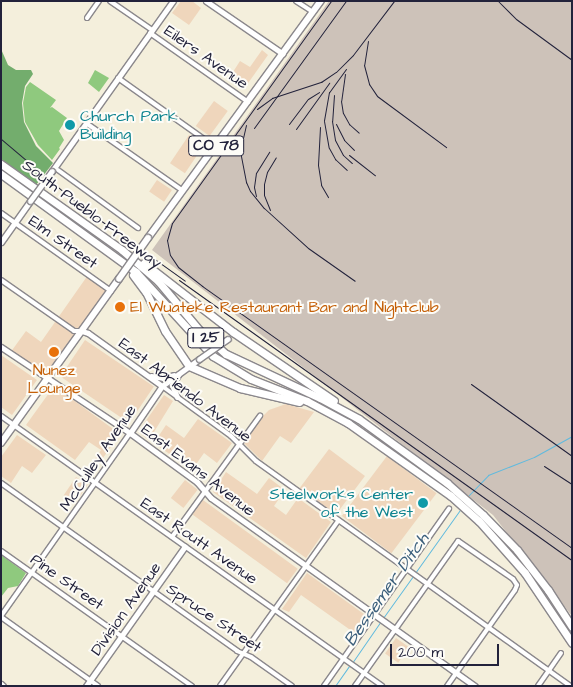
<!DOCTYPE html>
<html>
<head>
<meta charset="utf-8">
<style>
  body { margin:0 }
  #map { position:relative; width:573px; height:687px; overflow:hidden; background:#f4efdc; font-family:"Architects Daughter",sans-serif }
  div>[style] { position:absolute }
  .built>* { inset:0; background:#efd6bc; transform-origin:0 0 }
  .industrial>* { inset:0; background:#cdc2b9 }
  .green>* { inset:0; background:#8fc97e }
  .forest>* { inset:0; background:#73ad6d }
  .stream>* { height:1px; margin:-0.5px; padding:0 0.5px; transform-origin:0.5px; border-radius:0.5px; background:#60bade }
  .roads { filter:drop-shadow(1px 0 #8b888c) drop-shadow(-1px 0 #8b888c) drop-shadow(0 1px #8b888c) drop-shadow(0 -1px #8b888c) }
  .street>* { height:4px; margin:-2px; padding:0 2px; transform-origin:2px; border-radius:2px; background:#fff }
  .secondary>* { height:5px; margin:-2.5px; padding:0 2.5px; transform-origin:2.5px; border-radius:2.5px; background:#fff }
  .primary>* { height:5.5px; margin:-2.75px; padding:0 2.75px; transform-origin:2.75px; border-radius:2.75px; background:#fff }
  .highway>* { height:7px; margin:-3.5px; padding:0 3.5px; transform-origin:3.5px; border-radius:3.5px; background:#fff }
  .rail>* { height:1px; margin:-0.5px; padding:0 0.5px; transform-origin:0.5px; border-radius:0.5px; background:#22223b }
  .bridges { filter:drop-shadow(1px 0 #8b888c) drop-shadow(-1px 0 #8b888c) drop-shadow(0 1px #8b888c) drop-shadow(0 -1px #8b888c) }
  .secondary-bridge>* { height:5px; margin:-2.5px; padding:0 2.5px; transform-origin:2.5px; border-radius:2.5px; background:#fff }
  .primary-bridge>* { height:5.5px; margin:-2.75px; padding:0 2.75px; transform-origin:2.75px; border-radius:2.75px; background:#fff }
  .dots>* { width:14px; height:14px; translate:-50% -50%; box-sizing:border-box; border:2px solid #fdfcf7; border-radius:50% }
  span { translate:-50% -50%; white-space:nowrap; text-align:center; line-height:1.15; -webkit-text-stroke:4px #fdfcf7; paint-order:stroke }
  .shield-label span { padding:1px 4px; background:#fdfcf7; border:1px solid; border-radius:4px; -webkit-text-stroke-width:0 }
  .shield-label { font-size:15px; color:#22223b; font-weight:700 }
  .street-label { font-size:16px; color:#22223b }
  .culture-label { font-size:16px; color:#0d838f }
  .left { translate:0 -50%; text-align:left }
  .right { translate:-100% -50%; text-align:right }
  .food-label { font-size:16px; color:#c56008 }
  .water-label { font-size:18px; color:#3b5f7c; font-style:italic }
  .frame { position:absolute; inset:0; border:2px solid #22223b; pointer-events:none }
  .scale { position:absolute; left:390px; top:644px; width:109px; height:22px; box-sizing:border-box; border:2px solid #22223b; border-top:0; padding-left:6px; font-size:15px; line-height:18px; white-space:nowrap; color:#22223b; -webkit-text-stroke:4px #fdfcf7; paint-order:stroke }
</style>
</head>
<body>
<div id="map">
  <div class="built">
    <div style="clip-path:polygon(181px 1px,192px 1px,201px 8px,189px 25px,172px 13px)"></div>
    <div style="clip-path:polygon(262px 50px,268px 55px,246px 86px,231px 75px,240px 61px,250px 67px)"></div>
    <div style="left:214px;top:101px;width:17px;height:31px;rotate:36deg"></div>
    <div style="left:189px;top:135px;width:18px;height:34px;rotate:34deg"></div>
    <div style="left:157px;top:180px;width:18px;height:14px;rotate:34deg"></div>
    <div style="clip-path:polygon(88px 275px,108px 289px,44px 376px,10px 353px,26px 331px,41px 342px)"></div>
    <div style="left:85px;top:340px;width:83px;height:44px;rotate:34deg"></div>
    <div style="clip-path:polygon(1px 355px,37px 380px,12px 415px,1px 407px)"></div>
    <div style="clip-path:polygon(54px 386px,120px 434px,93px 472px,88px 469px,101px 450px,89px 442px,75px 460px,26px 425px)"></div>
    <div style="clip-path:polygon(164px 395px,173px 401px,149px 440px,138px 432px)"></div>
    <div style="clip-path:polygon(286px 404px,314px 412px,291px 443px,280px 436px,262px 461px,243px 442px,263px 416px,269px 410px)"></div>
    <div style="clip-path:polygon(198px 419px,232px 443px,217px 463px,204px 453px,192px 470px,154px 443px,166px 425px,184px 438px)"></div>
    <div style="clip-path:polygon(17px 435px,46px 455px,32px 473px,22px 466px,11px 483px,1px 476px,1px 457px)"></div>
    <div style="left:329px;top:449px;width:45px;height:49px;rotate:37deg"></div>
    <div style="left:387px;top:456px;width:62px;height:75px;rotate:37deg"></div>
    <div style="clip-path:polygon(226px 472px,257px 494px,269px 478px,285px 490px,274px 506px,286px 515px,298px 498px,331px 522px,306px 558px,213px 492px)"></div>
    <div style="left:76px;top:477px;width:14px;height:22px;rotate:34deg"></div>
    <div style="left:185px;top:480px;width:16px;height:23px;rotate:38deg"></div>
    <div style="left:203px;top:500px;width:117px;height:18px;rotate:36deg"></div>
    <div style="clip-path:polygon(307px 573px,368px 617px,356px 634px,301px 595px,289px 612px,282px 609px)"></div>
    <div style="left:396px;top:638px;width:16px;height:19px;rotate:35deg"></div>
  </div>
  <div class="industrial">
    <div style="clip-path:polygon(329px 1px,572px 1px,572px 616px,493px 515px,152px 250px)"></div>
  </div>
  <div class="green">
    <div style="clip-path:polygon(95px 70px,109px 78px,99px 92px,88px 83px)"></div>
    <div style="clip-path:polygon(30px 82px,56px 100px,50px 108px,52px 107px,67px 118px,59px 131px,64px 140px,59px 148px,60px 149px,52px 160px,38px 145px,25px 122px,23px 103px,26px 87px)"></div>
    <div style="clip-path:polygon(1px 555px,26px 573px,18px 586px,8px 588px,1px 597px)"></div>
  </div>
  <div class="forest">
    <div style="clip-path:polygon(1px 49px,8px 65px,16px 70px,31px 70px,33px 74px,25px 86px,22px 103px,24px 122px,36px 146px,53px 163px,36px 185px,1px 159px)"></div>
  </div>
  <div class="stream">
    <div style="left:469px;top:495px;width:28px;rotate:-46deg"></div>
    <div style="left:488px;top:475px;width:49px;rotate:-21.4deg"></div>
    <div style="left:534px;top:457px;width:43px;rotate:-28.9deg"></div>
    <div style="left:415px;top:573px;width:77px;rotate:-54.5deg"></div>
    <div style="left:383px;top:618px;width:52px;rotate:-54.5deg"></div>
    <div style="left:352px;top:663px;width:51px;rotate:-55.4deg"></div>
    <div style="left:335px;top:686px;width:24px;rotate:-55deg"></div>
  </div>
  <div class="roads">
    <div class="street">
      <div style="left:110px;top:1px;width:51px;rotate:34.6deg"></div>
      <div style="left:296px;top:1px;width:20px;rotate:33deg"></div>
      <div style="left:87px;top:18px;width:21px;rotate:-55deg"></div>
      <div style="left:150px;top:33px;width:120px;rotate:35.1deg"></div>
      <div style="left:118px;top:78px;width:119px;rotate:35.4deg"></div>
      <div style="left:86px;top:123px;width:118px;rotate:35deg"></div>
      <div style="left:58px;top:170px;width:99px;rotate:35.9deg"></div>
      <div style="left:1px;top:213px;width:135px;rotate:35.3deg"></div>
      <div style="left:1px;top:280px;width:89px;rotate:34.9deg"></div>
      <div style="left:74px;top:331px;width:8px"></div>
      <div style="left:162px;top:386px;width:85px;rotate:35.9deg"></div>
      <div style="left:231px;top:436px;width:35px;rotate:45deg"></div>
      <div style="left:256px;top:461px;width:386px;rotate:35.6deg"></div>
      <div style="left:1px;top:416px;width:467px;rotate:35.3deg"></div>
      <div style="left:1px;top:483px;width:290px;rotate:35.4deg"></div>
      <div style="left:237px;top:651px;width:15px;rotate:23deg"></div>
      <div style="left:251px;top:657px;width:50px;rotate:35.3deg"></div>
      <div style="left:172px;top:537px;width:150px;rotate:-54deg"></div>
      <div style="left:1px;top:551px;width:234px;rotate:35.3deg"></div>
      <div style="left:1px;top:616px;width:224px;rotate:-54.8deg"></div>
      <div style="left:1px;top:617px;width:119px;rotate:35.4deg"></div>
      <div style="left:220px;top:686px;width:203px;rotate:-54.4deg"></div>
      <div style="left:324px;top:686px;width:217px;rotate:-54.8deg"></div>
      <div style="left:355px;top:686px;width:178px;rotate:-54.6deg"></div>
      <div style="left:458px;top:541px;width:67px;rotate:34.6deg"></div>
      <div style="left:513px;top:579px;width:7px;rotate:56deg"></div>
      <div style="left:517px;top:585px;width:5px;rotate:112deg"></div>
      <div style="left:515px;top:590px;width:118px;rotate:125.3deg"></div>
      <div style="left:538px;top:686px;width:40px;rotate:-55.1deg"></div>
    </div>
    <div class="secondary">
      <div style="left:206px;top:1px;width:93px;rotate:34.5deg"></div>
      <div style="left:52px;top:171px;width:209px;rotate:-54.6deg"></div>
      <div style="left:1px;top:242px;width:50px;rotate:-54.7deg"></div>
      <div style="left:82px;top:331px;width:6px;rotate:18deg"></div>
      <div style="left:88px;top:333px;width:91px;rotate:35.6deg"></div>
      <div style="left:1px;top:347px;width:155px;rotate:33.7deg"></div>
      <div style="left:130px;top:433px;width:83px;rotate:36.2deg"></div>
      <div style="left:197px;top:482px;width:21px;rotate:49deg"></div>
      <div style="left:211px;top:498px;width:324px;rotate:35.5deg"></div>
      <div style="left:151px;top:376px;width:12px;rotate:9deg"></div>
      <div style="left:163px;top:378px;width:11px;rotate:-15deg"></div>
      <div style="left:177px;top:397px;width:13px;rotate:-113deg"></div>
      <div style="left:172px;top:385px;width:12px;rotate:-59deg"></div>
      <div style="left:130px;top:433px;width:57px;rotate:-55.8deg"></div>
      <div style="left:162px;top:386px;width:46px;rotate:-36.1deg"></div>
      <div style="left:1px;top:684px;width:3px;rotate:45deg"></div>
      <div style="left:86px;top:686px;width:171px;rotate:-54.7deg"></div>
    </div>
    <div class="primary">
      <div style="left:148px;top:238px;width:293px;rotate:-53.9deg"></div>
      <div style="left:1px;top:443px;width:202px;rotate:-54.3deg"></div>
    </div>
    <div class="highway">
      <div style="left:1px;top:164px;width:148px;rotate:35.4deg"></div>
      <div style="left:122px;top:250px;width:48px;rotate:40.7deg"></div>
      <div style="left:158px;top:281px;width:64px;rotate:50.1deg"></div>
      <div style="left:199px;top:330px;width:36px;rotate:42deg"></div>
      <div style="left:226px;top:354px;width:104px;rotate:25.1deg"></div>
      <div style="left:320px;top:398px;width:44px;rotate:28.3deg"></div>
      <div style="left:359px;top:419px;width:109px;rotate:36deg"></div>
      <div style="left:447px;top:483px;width:48px;rotate:41.6deg"></div>
      <div style="left:483px;top:515px;width:49px;rotate:45.8deg"></div>
      <div style="left:517px;top:550px;width:51px;rotate:52.2deg"></div>
      <div style="left:548px;top:590px;width:44px;rotate:57deg"></div>
      <div style="left:1px;top:174px;width:167px;rotate:36deg"></div>
      <div style="left:136px;top:272px;width:114px;rotate:47.5deg"></div>
      <div style="left:213px;top:356px;width:44px;rotate:31.2deg"></div>
      <div style="left:251px;top:379px;width:60px;rotate:21.4deg"></div>
      <div style="left:307px;top:401px;width:47px;rotate:28.2deg"></div>
      <div style="left:348px;top:423px;width:126px;rotate:35.3deg"></div>
      <div style="left:451px;top:496px;width:38px;rotate:42deg"></div>
      <div style="left:479px;top:521px;width:69px;rotate:48.5deg"></div>
      <div style="left:525px;top:573px;width:84px;rotate:56.1deg"></div>
      <div style="left:144px;top:263px;width:113px;rotate:37.8deg"></div>
      <div style="left:233px;top:332px;width:122px;rotate:34.3deg"></div>
      <div style="left:133px;top:275px;width:21px;rotate:53deg"></div>
      <div style="left:146px;top:292px;width:43px;rotate:64deg"></div>
      <div style="left:165px;top:331px;width:42px;rotate:55.6deg"></div>
      <div style="left:189px;top:366px;width:56px;rotate:23.3deg"></div>
      <div style="left:240px;top:388px;width:61px;rotate:13.3deg"></div>
    </div>
  </div>
  <div class="rail">
    <div style="left:331px;top:1px;width:273px;rotate:125.6deg"></div>
    <div style="left:172px;top:223px;width:18px;rotate:106deg"></div>
    <div style="left:167px;top:240px;width:15px;rotate:79deg"></div>
    <div style="left:170px;top:255px;width:14px;rotate:56deg"></div>
    <div style="left:178px;top:267px;width:31px;rotate:38deg"></div>
    <div style="left:202px;top:286px;width:453px;rotate:35.3deg"></div>
    <div style="left:498px;top:1px;width:25px;rotate:45deg"></div>
    <div style="left:516px;top:19px;width:69px;rotate:36.2deg"></div>
    <div style="left:368px;top:41px;width:24px;rotate:99deg"></div>
    <div style="left:364px;top:65px;width:20px;rotate:75deg"></div>
    <div style="left:369px;top:84px;width:14px;rotate:56deg"></div>
    <div style="left:377px;top:96px;width:86px;rotate:36.5deg"></div>
    <div style="left:346px;top:69px;width:29px;rotate:126deg"></div>
    <div style="left:329px;top:92px;width:29px;rotate:100deg"></div>
    <div style="left:324px;top:121px;width:27px;rotate:80deg"></div>
    <div style="left:329px;top:148px;width:13px;rotate:61deg"></div>
    <div style="left:335px;top:159px;width:16px;rotate:43deg"></div>
    <div style="left:345px;top:74px;width:27px;rotate:98deg"></div>
    <div style="left:341px;top:101px;width:12px;rotate:81deg"></div>
    <div style="left:343px;top:113px;width:13px;rotate:61deg"></div>
    <div style="left:349px;top:124px;width:13px;rotate:42deg"></div>
    <div style="left:334px;top:95px;width:26px;rotate:94deg"></div>
    <div style="left:332px;top:121px;width:19px;rotate:81deg"></div>
    <div style="left:335px;top:140px;width:17px;rotate:62deg"></div>
    <div style="left:343px;top:155px;width:12px;rotate:42deg"></div>
    <div style="left:257px;top:109px;width:19px;rotate:-36deg"></div>
    <div style="left:272px;top:98px;width:52px;rotate:-18.1deg"></div>
    <div style="left:321px;top:82px;width:18px;rotate:-34deg"></div>
    <div style="left:336px;top:72px;width:24px;rotate:-45deg"></div>
    <div style="left:353px;top:55px;width:68px;rotate:-52.8deg"></div>
    <div style="left:289px;top:124px;width:31px;rotate:-53deg"></div>
    <div style="left:308px;top:99px;width:13px;rotate:-32deg"></div>
    <div style="left:336px;top:124px;width:18px;rotate:63deg"></div>
    <div style="left:344px;top:140px;width:14px;rotate:45deg"></div>
    <div style="left:246px;top:125px;width:27px;rotate:103deg"></div>
    <div style="left:240px;top:151px;width:32px;rotate:79deg"></div>
    <div style="left:246px;top:182px;width:10px;rotate:66deg"></div>
    <div style="left:250px;top:191px;width:22px;rotate:51deg"></div>
    <div style="left:264px;top:208px;width:59px;rotate:42.3deg"></div>
    <div style="left:308px;top:248px;width:57px;rotate:35.1deg"></div>
    <div style="left:320px;top:127px;width:38px;rotate:93deg"></div>
    <div style="left:318px;top:165px;width:20px;rotate:81deg"></div>
    <div style="left:321px;top:185px;width:14px;rotate:60deg"></div>
    <div style="left:254px;top:128px;width:157px;rotate:-54.1deg"></div>
    <div style="left:296px;top:129px;width:57px;rotate:-54.3deg"></div>
    <div style="left:1px;top:139px;width:102px;rotate:40.2deg"></div>
    <div style="left:79px;top:205px;width:130px;rotate:35.6deg"></div>
    <div style="left:349px;top:155px;width:33px;rotate:38deg"></div>
    <div style="left:256px;top:196px;width:9px;rotate:-103deg"></div>
    <div style="left:254px;top:187px;width:14px;rotate:-82deg"></div>
    <div style="left:256px;top:173px;width:25px;rotate:-58deg"></div>
    <div style="left:270px;top:210px;width:16px;rotate:-112deg"></div>
    <div style="left:264px;top:195px;width:11px;rotate:-90deg"></div>
    <div style="left:264px;top:184px;width:12px;rotate:-76deg"></div>
    <div style="left:267px;top:172px;width:17px;rotate:-59deg"></div>
    <div style="left:179px;top:280px;width:483px;rotate:35.5deg"></div>
    <div style="left:471px;top:384px;width:124px;rotate:35.5deg"></div>
    <div style="left:544px;top:466px;width:33px;rotate:33deg"></div>
  </div>
  <div class="bridges">
    <div class="secondary-bridge">
      <div style="left:30px;top:201px;width:37px;rotate:-54deg"></div>
      <div style="left:199px;top:359px;width:35px;rotate:-35deg"></div>
    </div>
    <div class="primary-bridge">
      <div style="left:119px;top:279px;width:50px;rotate:-54.7deg"></div>
    </div>
  </div>
  <div class="dots">
    <div style="left:70px;top:125px;background:#0f9aa8"></div>
    <div style="left:120px;top:307px;background:#e8710a"></div>
    <div style="left:54px;top:352px;background:#e8710a"></div>
    <div style="left:423px;top:503px;background:#0f9aa8"></div>
  </div>
  <div class="shield-label">
    <span style="left:216px;top:146px">CO 78</span>
    <span style="left:206px;top:338px">I 25</span>
  </div>
  <div class="street-label">
    <span style="left:206px;top:57px;rotate:35deg">Eilers Avenue</span>
    <span style="left:92px;top:214px;rotate:37deg">South Pueblo Freeway</span>
    <span style="left:63px;top:242px;rotate:35deg">Elm Street</span>
    <span style="left:185px;top:390px;rotate:37deg">East Abriendo Avenue</span>
    <span style="left:98px;top:458px;rotate:-56deg">McCulley Avenue</span>
    <span style="left:198px;top:470px;rotate:38deg">East Evans Avenue</span>
    <span style="left:199px;top:541px;rotate:35deg">East Routt Avenue</span>
    <span style="left:67px;top:582px;rotate:35deg">Pine Street</span>
    <span style="left:126px;top:609px;rotate:-55deg">Division Avenue</span>
    <span style="left:214px;top:618px;rotate:34deg">Spruce Street</span>
  </div>
  <div class="culture-label">
    <span class="left" style="left:80px;top:125px">Church Park<br>Building</span>
    <span class="right" style="left:413px;top:503px">Steelworks Center<br>of the West</span>
  </div>
  <div class="food-label">
    <span class="left" style="left:130px;top:307px">El Wuateke Restaurant Bar and Nightclub</span>
    <span style="left:54px;top:379px">Nunez<br>Lounge</span>
  </div>
  <div class="water-label">
    <span style="left:387px;top:590px;rotate:-55deg">Bessemer Ditch</span>
  </div>
  <div class="frame"></div>
  <div class="scale">200 m</div>
</div>
</body>
</html>
